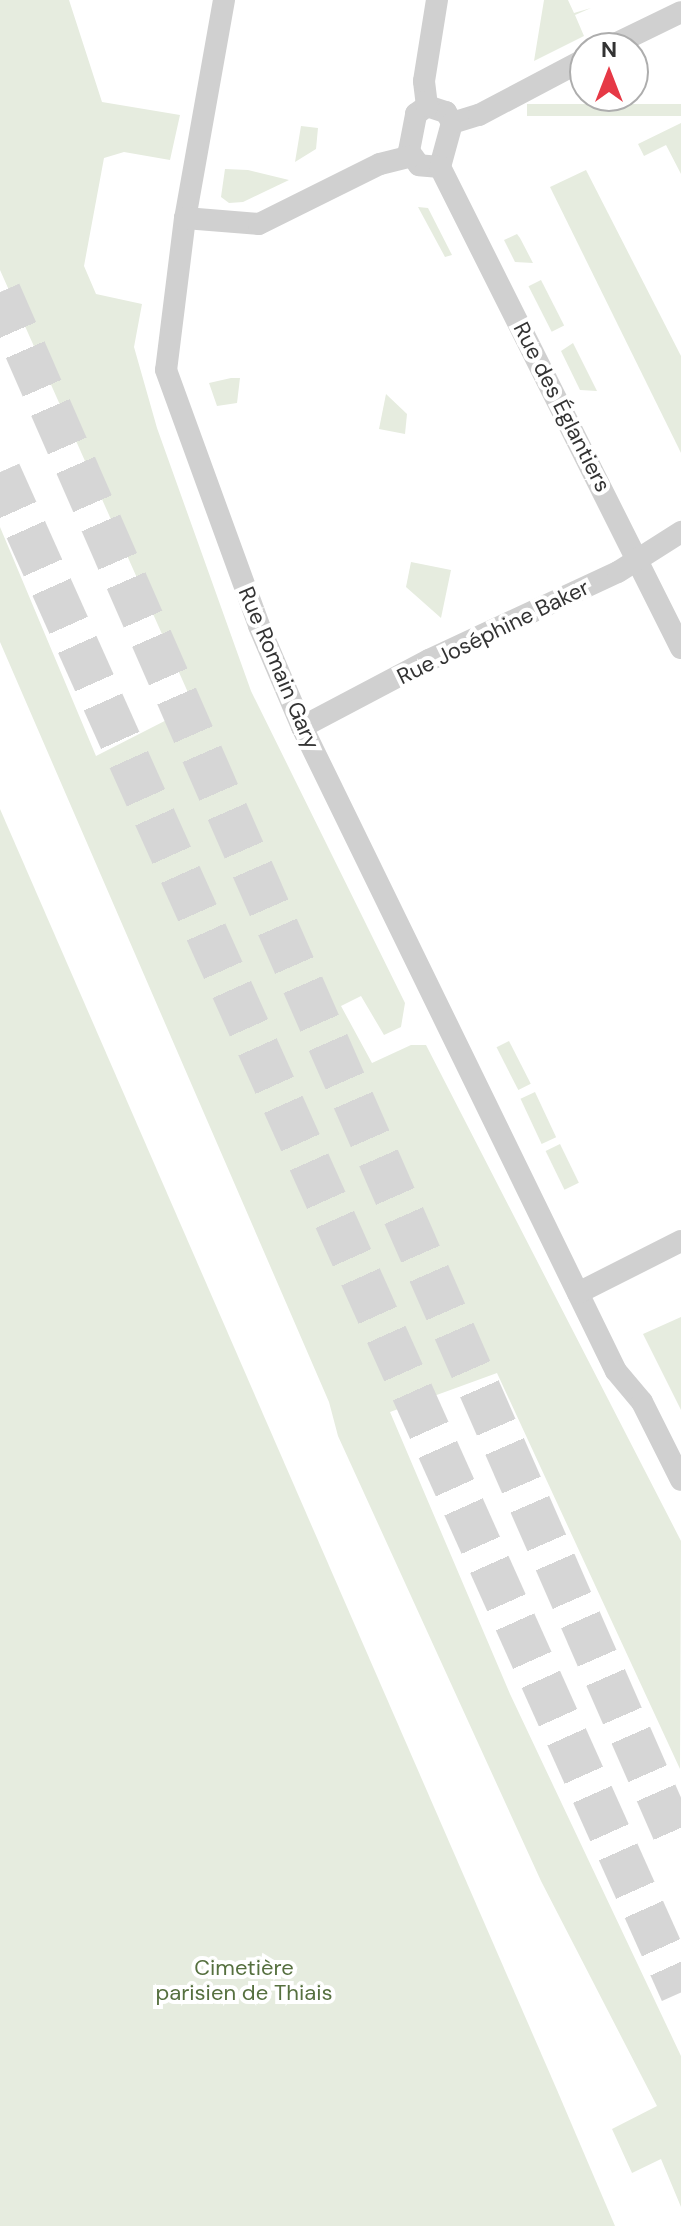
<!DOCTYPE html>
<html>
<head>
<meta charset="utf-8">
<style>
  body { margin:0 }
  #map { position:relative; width:681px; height:2226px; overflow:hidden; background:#fff; font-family:"DM Sans",sans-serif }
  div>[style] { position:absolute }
  .green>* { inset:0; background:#e6ecdf; transform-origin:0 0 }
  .motorway-tunnel>* { height:42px; margin-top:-21px; transform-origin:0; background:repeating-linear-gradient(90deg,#d6d6d6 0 42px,transparent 0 63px) }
  .minor>* { height:22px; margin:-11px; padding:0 11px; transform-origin:11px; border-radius:11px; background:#d0d0d0 }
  span { translate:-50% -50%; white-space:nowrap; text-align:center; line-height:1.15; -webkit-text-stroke:8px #fff; paint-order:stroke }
  .street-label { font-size:22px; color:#333 }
  .park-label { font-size:22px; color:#56703f }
  .north { position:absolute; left:569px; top:32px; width:80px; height:80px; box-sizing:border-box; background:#fff; border:2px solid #adadad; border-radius:50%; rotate:0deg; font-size:22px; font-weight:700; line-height:32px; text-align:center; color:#333 }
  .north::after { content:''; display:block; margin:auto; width:28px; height:36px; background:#e63946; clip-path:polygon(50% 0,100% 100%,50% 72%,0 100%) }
</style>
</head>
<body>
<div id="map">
  <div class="green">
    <div style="clip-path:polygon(0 0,69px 0,102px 102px,180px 115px,170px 160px,124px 152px,104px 158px,84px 266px,96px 294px,142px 304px,134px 347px,157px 428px,251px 691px,405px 1003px,401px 1027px,384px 1035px,361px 996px,341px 1006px,372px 1063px,411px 1045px,426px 1045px,681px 1541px,680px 1769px,497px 1373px,390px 1412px,510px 1694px,681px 2056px,681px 2207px,661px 2159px,632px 2173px,612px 2129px,657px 2106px,541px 1881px,338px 1436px,329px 1402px,0 642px,0 527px,96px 756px,194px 706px,0 270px)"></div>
    <div style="clip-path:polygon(544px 0,568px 0,574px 13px,591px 8px,575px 15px,584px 36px,534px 61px)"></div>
    <div style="left:681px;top:104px;width:12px;height:154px;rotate:90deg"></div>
    <div style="clip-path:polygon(681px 123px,681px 174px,666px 145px,644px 156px,638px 144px)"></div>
    <div style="clip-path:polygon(301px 126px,318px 128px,316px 149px,295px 162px)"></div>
    <div style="clip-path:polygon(225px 169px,248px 170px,289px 180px,243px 202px,229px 203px,221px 197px)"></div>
    <div style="clip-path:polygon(586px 170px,681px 356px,681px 453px,550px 187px)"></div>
    <div style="clip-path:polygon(418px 207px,428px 208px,452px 255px,445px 257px)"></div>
    <div style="clip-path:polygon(517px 234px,520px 238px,533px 263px,515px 262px,504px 240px)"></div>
    <div style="left:541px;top:280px;width:51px;height:14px;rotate:63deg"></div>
    <div style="clip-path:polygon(573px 343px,597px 391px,580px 390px,561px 351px)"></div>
    <div style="clip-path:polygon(231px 378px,240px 378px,237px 403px,217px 406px,209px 383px)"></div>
    <div style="clip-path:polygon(386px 394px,407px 414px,405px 434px,379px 429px)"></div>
    <div style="clip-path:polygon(411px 562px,451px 570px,441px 618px,406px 587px)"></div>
    <div style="clip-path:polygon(0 809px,557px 2090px,615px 2226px,0 2226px)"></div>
    <div style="left:509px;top:1041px;width:48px;height:14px;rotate:63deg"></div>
    <div style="left:535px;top:1092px;width:50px;height:16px;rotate:65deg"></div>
    <div style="left:560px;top:1144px;width:43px;height:16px;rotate:64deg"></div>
    <div style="clip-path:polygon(681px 1317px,681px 1410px,643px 1334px)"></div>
  </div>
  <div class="motorway-tunnel">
    <div style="left:0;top:292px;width:1700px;rotate:66.39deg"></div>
    <div style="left:0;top:472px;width:1666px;rotate:65.87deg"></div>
  </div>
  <div class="minor">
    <div style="left:224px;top:0;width:221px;rotate:100.1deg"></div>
    <div style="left:185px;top:218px;width:153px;rotate:97.1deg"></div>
    <div style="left:166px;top:370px;width:272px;rotate:70deg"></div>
    <div style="left:259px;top:626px;width:110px;rotate:66.9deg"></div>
    <div style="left:302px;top:727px;width:716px;rotate:64.01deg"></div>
    <div style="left:616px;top:1371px;width:40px;rotate:50deg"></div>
    <div style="left:642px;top:1402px;width:87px;rotate:63.4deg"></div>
    <div style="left:607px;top:48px;width:82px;rotate:-25.9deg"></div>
    <div style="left:427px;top:106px;width:20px;rotate:18deg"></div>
    <div style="left:446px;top:112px;width:13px;rotate:61deg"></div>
    <div style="left:452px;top:123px;width:46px;rotate:105.3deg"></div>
    <div style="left:440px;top:167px;width:21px;rotate:-175deg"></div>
    <div style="left:419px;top:165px;width:17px;rotate:-126deg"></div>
    <div style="left:409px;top:151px;width:38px;rotate:-79deg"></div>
    <div style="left:416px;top:114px;width:14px;rotate:-36deg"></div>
    <div style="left:427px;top:106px;width:25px;rotate:-97deg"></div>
    <div style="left:424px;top:81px;width:82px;rotate:-80.9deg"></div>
    <div style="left:452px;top:123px;width:28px;rotate:-17deg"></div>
    <div style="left:479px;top:115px;width:120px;rotate:-27.8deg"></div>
    <div style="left:440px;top:167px;width:538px;rotate:63.39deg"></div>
    <div style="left:185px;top:218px;width:74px;rotate:4.6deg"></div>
    <div style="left:259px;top:224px;width:135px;rotate:-26.4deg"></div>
    <div style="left:380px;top:164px;width:32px;rotate:-14deg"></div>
    <div style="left:302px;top:727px;width:144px;rotate:-27.8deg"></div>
    <div style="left:429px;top:660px;width:208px;rotate:-25deg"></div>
    <div style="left:618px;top:572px;width:75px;rotate:-32.4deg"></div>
    <div style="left:578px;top:1293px;width:115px;rotate:-26.8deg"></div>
  </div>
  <div class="street-label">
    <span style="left:562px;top:407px;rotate:63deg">Rue des Églantiers</span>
    <span style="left:493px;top:632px;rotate:-26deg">Rue Joséphine Baker</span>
    <span style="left:279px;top:668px;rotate:67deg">Rue Romain Gary</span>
  </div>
  <div class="park-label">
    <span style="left:244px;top:1980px">Cimetière<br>parisien de Thiais</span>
  </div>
  <div class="north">N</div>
</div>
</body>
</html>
